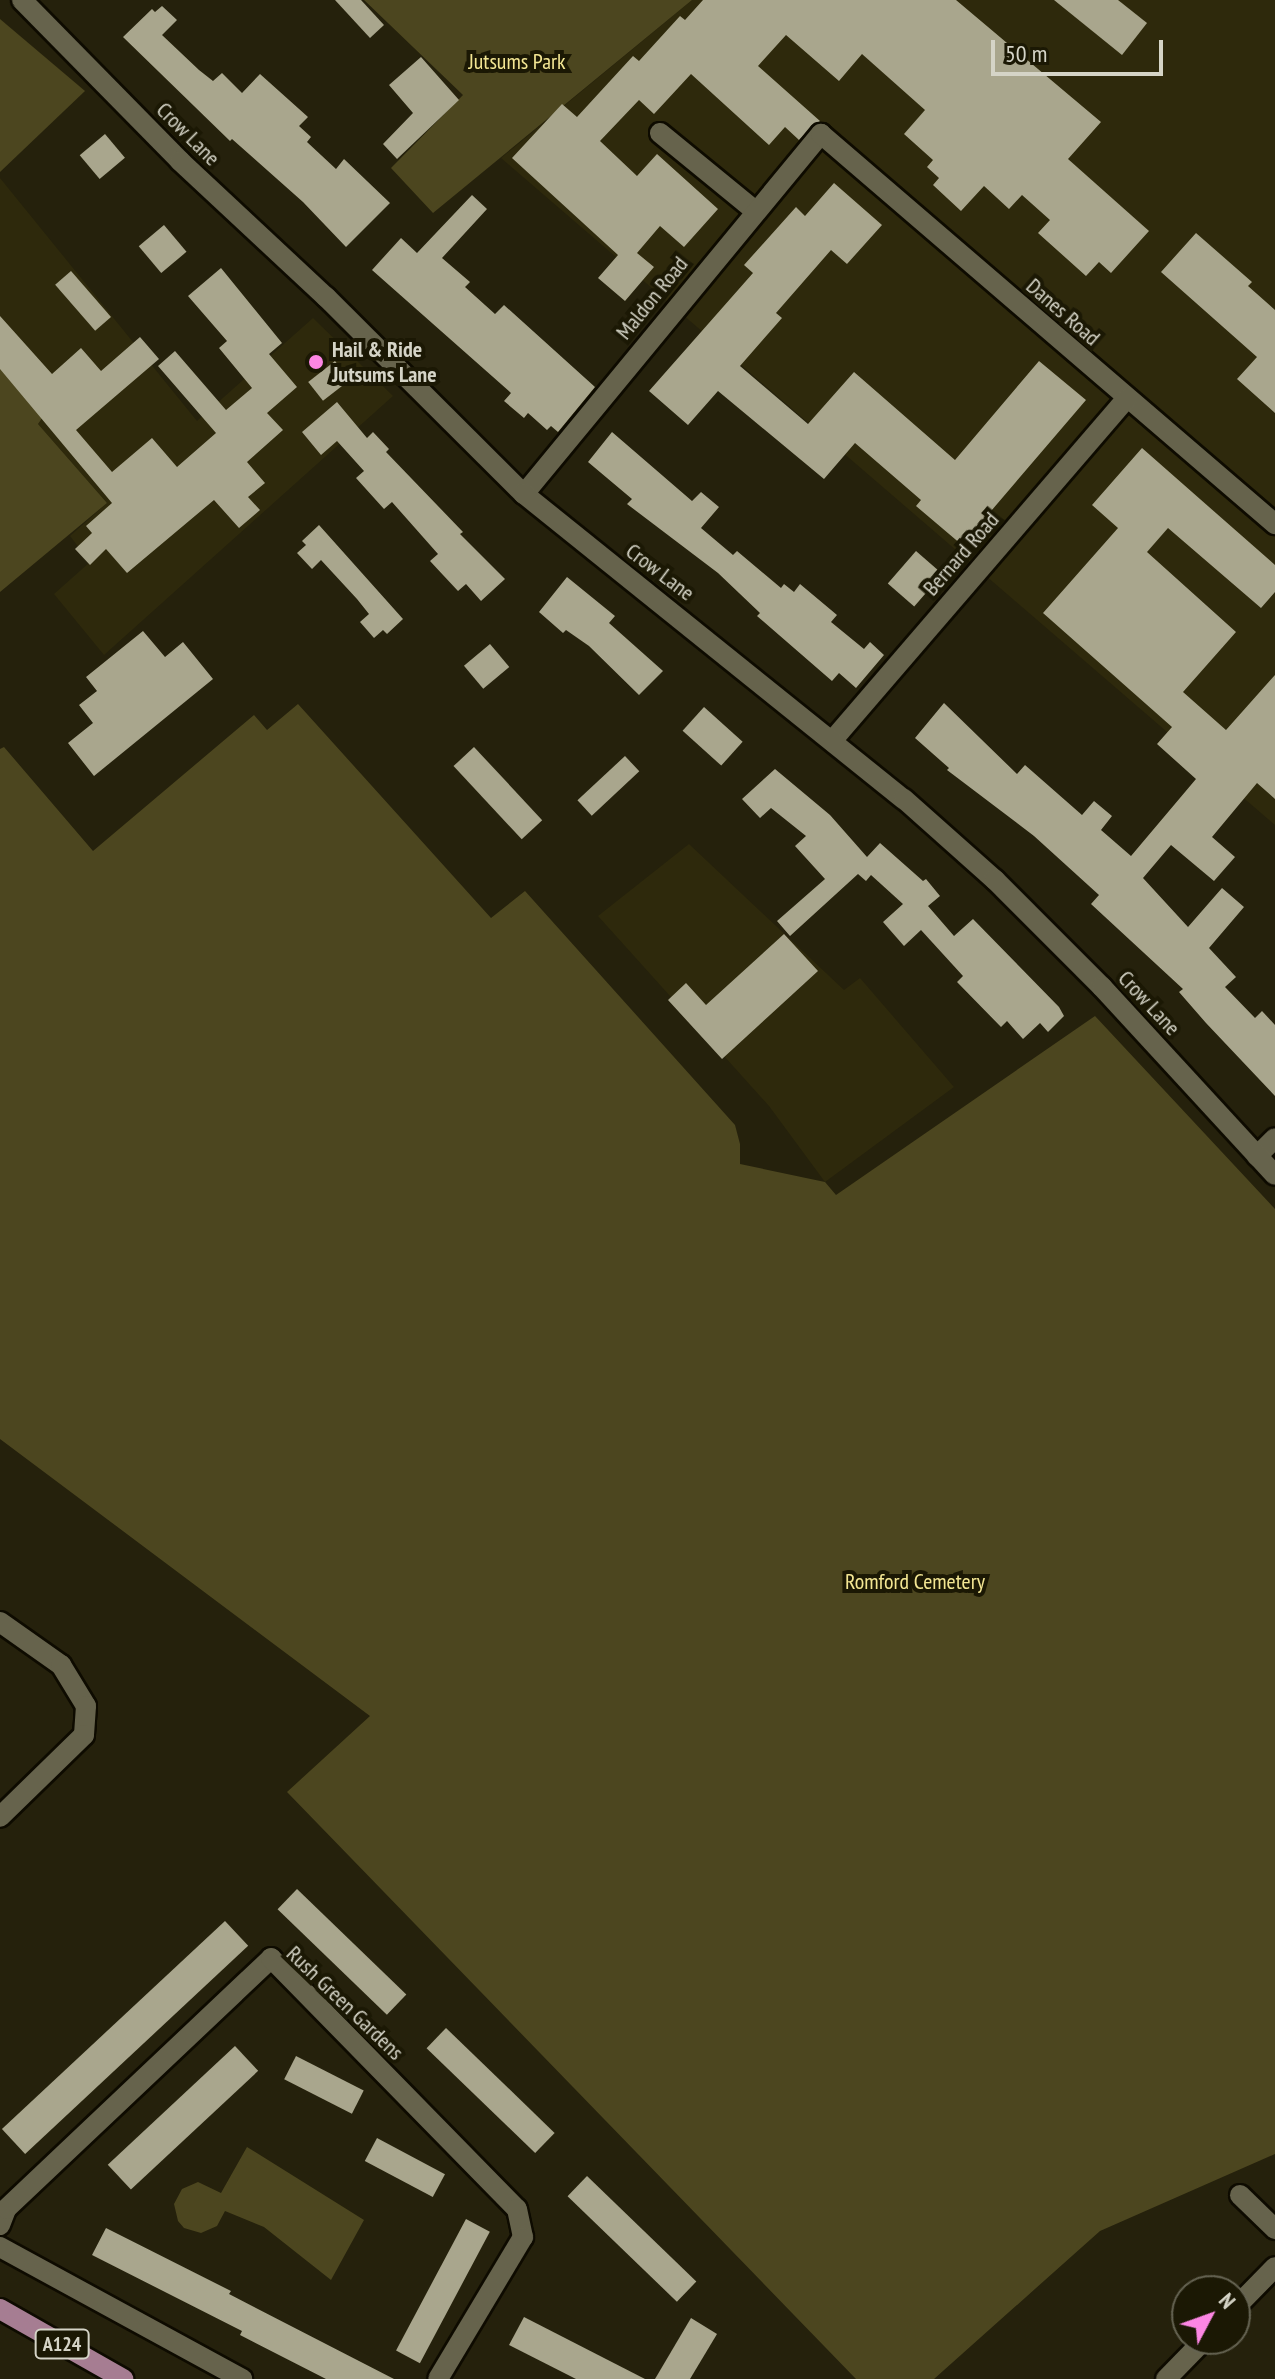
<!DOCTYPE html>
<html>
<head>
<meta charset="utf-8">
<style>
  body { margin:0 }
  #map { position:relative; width:1275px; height:2379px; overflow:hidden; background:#25210c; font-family:"PT Sans Narrow",sans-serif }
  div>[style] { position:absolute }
  .built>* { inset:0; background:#2e290c }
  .green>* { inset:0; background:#4c461f }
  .building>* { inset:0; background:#a9a68d; transform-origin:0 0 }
  .roads { filter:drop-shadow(2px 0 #0e0b00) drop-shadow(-2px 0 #0e0b00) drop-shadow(0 2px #0e0b00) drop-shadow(0 -2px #0e0b00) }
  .minor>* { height:20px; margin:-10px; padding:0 10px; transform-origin:10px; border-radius:10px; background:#66634c }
  .tertiary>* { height:20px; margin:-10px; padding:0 10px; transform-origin:10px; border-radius:10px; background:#66634c }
  .primary>* { height:20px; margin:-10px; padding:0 10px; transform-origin:10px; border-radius:10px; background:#a67d92 }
  .dots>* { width:22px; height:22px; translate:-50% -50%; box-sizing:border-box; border:4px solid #1b1804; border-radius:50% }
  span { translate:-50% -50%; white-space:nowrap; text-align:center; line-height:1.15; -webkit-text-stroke:8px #1b1804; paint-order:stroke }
  .shield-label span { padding:2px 6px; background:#1b1804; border:2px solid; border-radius:6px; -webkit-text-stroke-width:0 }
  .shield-label { font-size:20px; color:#d5d4c7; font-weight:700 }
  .park-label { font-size:22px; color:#f3e693 }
  .street-label { font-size:22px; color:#d5d4c7 }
  .poi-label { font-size:22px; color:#d5d4c7; font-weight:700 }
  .left { translate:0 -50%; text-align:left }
  .north { position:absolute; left:1171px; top:2275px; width:80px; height:80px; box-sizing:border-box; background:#1b1804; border:2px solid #656352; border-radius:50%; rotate:49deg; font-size:22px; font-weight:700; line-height:32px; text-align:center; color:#d5d4c7 }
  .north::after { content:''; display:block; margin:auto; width:28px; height:36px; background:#fc86e3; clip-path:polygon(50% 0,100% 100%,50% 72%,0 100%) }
  .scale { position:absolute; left:991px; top:40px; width:172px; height:36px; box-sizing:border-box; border:4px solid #d5d4c7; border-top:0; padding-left:10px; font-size:24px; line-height:28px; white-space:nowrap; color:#d5d4c7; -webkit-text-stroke:6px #1b1804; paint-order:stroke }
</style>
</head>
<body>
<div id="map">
  <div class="built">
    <div style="clip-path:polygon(692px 0,1275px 0,1275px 825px,501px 158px)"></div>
    <div style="clip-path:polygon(0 178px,197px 421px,313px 318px,393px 396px,104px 655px,54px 594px,90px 562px,70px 536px,107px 503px,38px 424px,43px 418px,0 367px)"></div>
    <div style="clip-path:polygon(689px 844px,844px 990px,860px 978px,954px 1087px,825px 1182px,769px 1106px,598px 916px)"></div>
  </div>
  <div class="green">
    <div style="clip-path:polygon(364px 0,692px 0,433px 213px,391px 168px,463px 95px)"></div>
    <div style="clip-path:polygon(0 19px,85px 91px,0 172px)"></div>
    <div style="clip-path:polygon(0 367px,43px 417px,38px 424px,107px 503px,0 592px)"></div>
    <div style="clip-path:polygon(298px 704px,491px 918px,525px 891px,735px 1125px,740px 1144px,740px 1164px,825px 1182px,836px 1195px,1095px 1016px,1275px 1209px,1275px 2154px,1100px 2231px,934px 2379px,856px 2379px,287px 1792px,370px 1716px,0 1439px,0 749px,4px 747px,93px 851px,254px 715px,267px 730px)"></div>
    <div style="clip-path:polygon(247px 2147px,364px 2220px,331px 2280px,264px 2227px,225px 2211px,217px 2226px,201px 2233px,184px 2228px,178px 2221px,174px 2204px,182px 2189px,198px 2182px,221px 2193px)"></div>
  </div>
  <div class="building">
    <div style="clip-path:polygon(335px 0,361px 0,384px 25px,370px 38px)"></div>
    <div style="clip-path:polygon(703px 0,956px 0,1101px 122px,1068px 159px,1149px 231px,1111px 273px,1099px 262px,1086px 276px,1038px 233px,1050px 220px,1022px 195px,1009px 209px,984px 186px,961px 211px,933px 185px,939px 178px,927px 167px,933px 160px,904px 134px,925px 110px,862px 54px,839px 81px,786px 35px,758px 66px,820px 121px,799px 140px,785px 127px,769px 145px,691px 74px,654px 114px,639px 100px,600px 141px,637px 176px,657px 154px,718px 209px,684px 247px,660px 226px,637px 253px,654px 267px,625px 301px,598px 278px,618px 255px,512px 158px,562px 104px,577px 117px,633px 56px,639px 61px,680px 16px,685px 20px)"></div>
    <div style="clip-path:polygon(1054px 0,1118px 0,1147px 23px,1122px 55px)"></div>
    <div style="clip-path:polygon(162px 6px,177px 20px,162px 35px,199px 70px,213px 81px,222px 73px,242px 93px,260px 74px,308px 117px,299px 126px,311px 137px,307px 142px,336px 169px,344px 159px,390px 203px,346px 247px,303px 202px,232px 139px,230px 141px,123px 37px,152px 9px,155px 12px)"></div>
    <div style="clip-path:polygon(421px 57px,459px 100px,397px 159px,383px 144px,413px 113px,389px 85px)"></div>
    <div style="left:105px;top:134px;width:31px;height:33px;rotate:50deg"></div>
    <div style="clip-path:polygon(834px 183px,882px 225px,847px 264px,831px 250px,776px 313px,782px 318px,740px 366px,808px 424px,854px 372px,955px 460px,1039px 361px,1086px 400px,962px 545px,916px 506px,921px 500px,855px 443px,824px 479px,718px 391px,688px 425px,649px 391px,753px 273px,744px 265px,796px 207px,805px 216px)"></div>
    <div style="clip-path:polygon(472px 195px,487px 209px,442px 258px,470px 282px,465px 287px,495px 314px,504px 305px,595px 387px,558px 432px,551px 426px,547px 430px,528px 413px,524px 418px,504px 401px,511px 393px,372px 270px,401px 238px,417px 253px)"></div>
    <div style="left:164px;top:225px;width:35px;height:33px;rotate:50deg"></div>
    <div style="clip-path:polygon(1196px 233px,1252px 282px,1248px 286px,1275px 310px,1275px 413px,1237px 379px,1257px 357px,1161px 272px)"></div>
    <div style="clip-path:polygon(221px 268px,282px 343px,269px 354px,297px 387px,267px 413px,283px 430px,247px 462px,265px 483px,248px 497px,260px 510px,239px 528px,214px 500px,127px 573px,106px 549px,90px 565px,75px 549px,92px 533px,86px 526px,112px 503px,0 369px,0 316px,52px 374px,81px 348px,101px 371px,140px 337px,159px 359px,76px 430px,112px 472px,152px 438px,177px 467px,216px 433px,158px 366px,175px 351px,226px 410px,252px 388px,219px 348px,227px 341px,188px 296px)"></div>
    <div style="left:71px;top:271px;width:61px;height:21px;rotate:49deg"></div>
    <div style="left:335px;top:361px;width:24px;height:34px;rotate:52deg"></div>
    <div style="clip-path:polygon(337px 402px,367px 438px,373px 432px,389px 449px,386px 452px,463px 532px,460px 534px,505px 579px,481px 601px,466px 584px,458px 591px,443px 575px,430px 561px,438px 554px,392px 502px,384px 509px,356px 478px,364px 471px,337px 441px,321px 455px,302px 432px)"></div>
    <div style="clip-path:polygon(612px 432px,692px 501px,701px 492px,719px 507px,701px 528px,733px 555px,737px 551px,781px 588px,784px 584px,794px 592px,800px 584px,837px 615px,831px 622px,864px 649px,870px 642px,884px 655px,856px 688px,839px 673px,832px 681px,757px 616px,760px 613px,718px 573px,627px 504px,632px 499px,588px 462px)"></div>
    <div style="clip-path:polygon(1142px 448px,1275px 565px,1275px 592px,1261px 608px,1168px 528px,1147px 552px,1236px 632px,1183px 692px,1226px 730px,1275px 675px,1275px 799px,1257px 783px,1212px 837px,1235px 857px,1214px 881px,1171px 845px,1143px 878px,1188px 927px,1222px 888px,1244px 907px,1209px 948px,1236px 977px,1225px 987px,1255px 1018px,1262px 1011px,1275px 1025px,1275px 1096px,1206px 1023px,1179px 992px,1183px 989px,1091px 904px,1099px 895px,1034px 836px,947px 770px,949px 768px,915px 738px,944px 703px,1017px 774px,1025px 765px,1082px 815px,1094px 801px,1112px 816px,1101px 830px,1131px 856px,1196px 779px,1157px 744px,1172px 727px,1043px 613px,1118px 528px,1092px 505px)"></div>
    <div style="clip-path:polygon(319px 525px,403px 619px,387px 634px,383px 630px,374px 638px,360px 622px,369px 614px,357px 599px,321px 560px,312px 569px,297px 553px,306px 545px,302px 541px)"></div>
    <div style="left:916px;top:551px;width:35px;height:43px;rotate:41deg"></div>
    <div style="clip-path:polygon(567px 577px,615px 616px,609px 623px,663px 671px,639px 695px,589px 646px,566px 630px,563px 633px,539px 612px)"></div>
    <div style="clip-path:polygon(143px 631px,165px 657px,183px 642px,213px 679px,94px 776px,68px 743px,93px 723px,79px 705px,97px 691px,86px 677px)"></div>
    <div style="left:490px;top:644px;width:30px;height:34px;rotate:50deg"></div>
    <div style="left:704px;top:707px;width:52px;height:32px;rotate:42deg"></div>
    <div style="left:474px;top:747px;width:100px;height:28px;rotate:47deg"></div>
    <div style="left:625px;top:756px;width:21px;height:65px;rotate:47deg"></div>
    <div style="clip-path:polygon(775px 769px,830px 815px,867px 857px,880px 843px,923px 881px,926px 879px,940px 896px,928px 906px,954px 936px,973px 919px,1059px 1007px,1064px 1016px,1048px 1032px,1040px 1023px,1023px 1039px,1007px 1021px,1001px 1027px,957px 982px,963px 976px,921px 930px,904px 946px,883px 922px,903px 904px,871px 875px,866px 881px,858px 874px,790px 936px,777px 921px,825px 879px,795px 846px,806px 836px,771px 808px,760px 818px,742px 799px)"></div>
    <div style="clip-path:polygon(784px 934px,818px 971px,722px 1059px,668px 1000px,686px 983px,706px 1005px)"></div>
    <div style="left:297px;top:1889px;width:152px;height:28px;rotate:44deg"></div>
    <div style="left:225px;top:1921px;width:34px;height:305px;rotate:47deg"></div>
    <div style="left:446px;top:2028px;width:151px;height:28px;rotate:44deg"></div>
    <div style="left:235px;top:2046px;width:34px;height:174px;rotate:47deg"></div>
    <div style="left:296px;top:2056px;width:76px;height:26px;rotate:27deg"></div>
    <div style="left:377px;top:2138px;width:77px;height:26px;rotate:28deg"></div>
    <div style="left:587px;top:2176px;width:152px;height:28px;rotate:44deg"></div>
    <div style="left:466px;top:2219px;width:27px;height:149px;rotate:28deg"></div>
    <div style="clip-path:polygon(106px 2228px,231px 2291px,229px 2294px,394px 2379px,326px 2379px,240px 2335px,242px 2331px,92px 2255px)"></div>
    <div style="clip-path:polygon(524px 2317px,645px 2379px,576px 2379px,509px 2345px)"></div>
    <div style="clip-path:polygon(691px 2318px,717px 2334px,690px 2379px,655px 2379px)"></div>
  </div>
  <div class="roads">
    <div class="minor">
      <div style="left:660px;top:133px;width:122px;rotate:39.3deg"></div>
      <div style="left:524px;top:494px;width:467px;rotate:-50.5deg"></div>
      <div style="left:821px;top:134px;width:599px;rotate:40.66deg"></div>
      <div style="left:832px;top:741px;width:452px;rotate:-49.3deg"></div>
      <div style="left:1257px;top:1156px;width:25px;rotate:-45deg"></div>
      <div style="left:0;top:1622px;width:75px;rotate:35.2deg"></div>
      <div style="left:61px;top:1665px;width:48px;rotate:58.6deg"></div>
      <div style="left:86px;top:1706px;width:29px;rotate:94deg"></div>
      <div style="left:84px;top:1735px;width:117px;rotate:135.7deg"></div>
      <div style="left:1240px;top:2195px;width:49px;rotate:44.2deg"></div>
      <div style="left:0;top:2225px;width:17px;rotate:-69deg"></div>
      <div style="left:6px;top:2209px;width:365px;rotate:-43.4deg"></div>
      <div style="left:271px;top:1958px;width:351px;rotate:45.6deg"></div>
      <div style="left:517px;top:2209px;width:29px;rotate:78deg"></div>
      <div style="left:523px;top:2237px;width:165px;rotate:120.9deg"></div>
      <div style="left:0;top:2247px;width:276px;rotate:28.6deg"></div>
      <div style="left:1235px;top:2308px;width:57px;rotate:-45.7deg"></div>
      <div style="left:1166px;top:2379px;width:56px;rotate:-45.7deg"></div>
    </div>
    <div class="tertiary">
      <div style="left:22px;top:0;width:226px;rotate:45.5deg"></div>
      <div style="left:180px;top:161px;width:200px;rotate:43deg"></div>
      <div style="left:326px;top:297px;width:279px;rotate:44.9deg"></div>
      <div style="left:524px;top:494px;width:487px;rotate:38.8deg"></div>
      <div style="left:904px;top:799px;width:122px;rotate:41.7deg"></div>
      <div style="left:995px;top:880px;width:151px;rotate:45deg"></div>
      <div style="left:1102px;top:987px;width:255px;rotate:47.4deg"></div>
    </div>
    <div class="primary">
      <div style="left:0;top:2309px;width:142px;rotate:29.6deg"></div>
    </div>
  </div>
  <div class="dots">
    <div style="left:316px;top:362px;background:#fc86e3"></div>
  </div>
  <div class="shield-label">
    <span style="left:62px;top:2344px">A124</span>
  </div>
  <div class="park-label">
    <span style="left:517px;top:62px">Jutsums Park</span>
    <span style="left:915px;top:1582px">Romford Cemetery</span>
  </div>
  <div class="street-label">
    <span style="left:188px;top:134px;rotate:45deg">Crow Lane</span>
    <span style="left:652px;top:298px;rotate:-51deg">Maldon Road</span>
    <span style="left:1063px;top:312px;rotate:41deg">Danes Road</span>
    <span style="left:961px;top:554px;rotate:-49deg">Bernard Road</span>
    <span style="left:660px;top:572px;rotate:37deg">Crow Lane</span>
    <span style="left:1149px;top:1003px;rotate:47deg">Crow Lane</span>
    <span style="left:345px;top:2003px;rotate:44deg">Rush Green Gardens</span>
  </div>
  <div class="poi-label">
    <span class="left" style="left:332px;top:362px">Hail &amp; Ride<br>Jutsums Lane</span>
  </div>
  <div class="north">N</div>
  <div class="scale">50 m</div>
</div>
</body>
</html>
